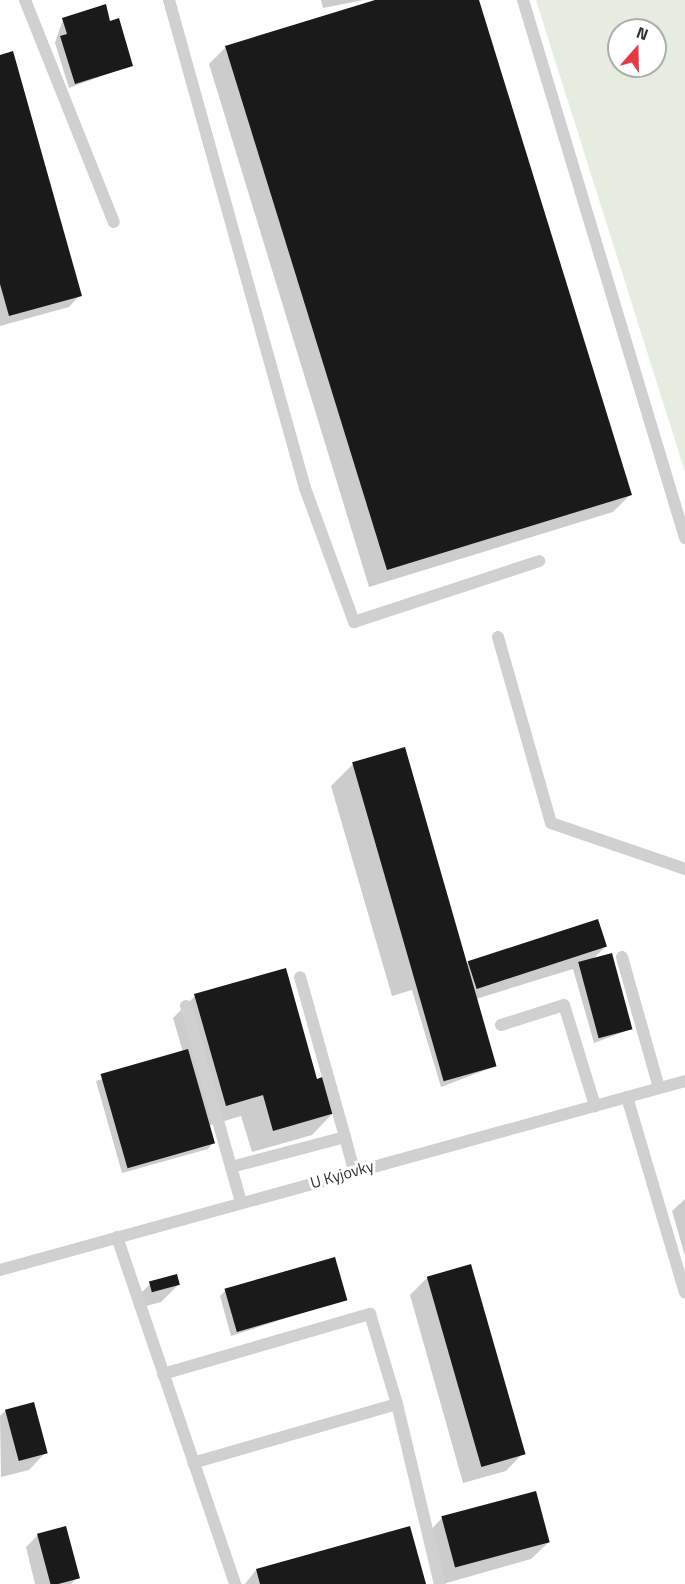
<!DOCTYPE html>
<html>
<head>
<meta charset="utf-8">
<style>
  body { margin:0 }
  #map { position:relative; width:685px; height:1584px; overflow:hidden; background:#fff; font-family:"Titillium Web",sans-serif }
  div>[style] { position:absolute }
  .green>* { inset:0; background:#e6ecdf }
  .shadow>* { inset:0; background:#0003 }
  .building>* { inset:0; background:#1a1a1a; transform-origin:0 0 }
  .service>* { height:12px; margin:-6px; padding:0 6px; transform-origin:6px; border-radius:6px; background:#d0d0d0 }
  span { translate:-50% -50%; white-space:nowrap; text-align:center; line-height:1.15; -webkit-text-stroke:6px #fff; paint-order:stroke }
  .street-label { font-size:16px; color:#333 }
  .north { position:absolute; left:607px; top:18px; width:60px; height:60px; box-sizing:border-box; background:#fff; border:2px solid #adadad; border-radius:50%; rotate:20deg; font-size:16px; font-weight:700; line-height:24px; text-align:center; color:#333 }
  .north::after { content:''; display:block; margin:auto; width:21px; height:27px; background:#e63946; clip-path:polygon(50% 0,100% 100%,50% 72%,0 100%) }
</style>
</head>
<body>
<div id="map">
  <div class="green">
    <div style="clip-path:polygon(evenodd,536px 0,685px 0,685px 472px,536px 0,619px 30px,655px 30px,655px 66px,619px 66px,619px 30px)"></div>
  </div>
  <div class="shadow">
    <div style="clip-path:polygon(321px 0,364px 0,323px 8px)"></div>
    <div style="clip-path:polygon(380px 0,478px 0,630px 495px,613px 512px,369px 587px,209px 64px,226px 47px)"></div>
    <div style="clip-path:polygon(63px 19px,109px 23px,132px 65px,69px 88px,55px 43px)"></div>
    <div style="clip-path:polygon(0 57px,80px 295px,69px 307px,0 326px)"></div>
    <div style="clip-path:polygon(353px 764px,465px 963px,605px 947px,591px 961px,631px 1029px,594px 1043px,573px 969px,476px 999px,496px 1066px,441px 1087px,412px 990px,392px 996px,331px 786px)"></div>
    <div style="clip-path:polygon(195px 996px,316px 1080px,333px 1113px,312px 1135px,252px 1152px,241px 1116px,208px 1126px,213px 1143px,208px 1149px,122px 1173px,96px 1081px,183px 1052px,173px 1018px)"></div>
    <div style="clip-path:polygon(685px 1199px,685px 1256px,672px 1211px)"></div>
    <div style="clip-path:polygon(427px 1278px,523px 1453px,506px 1471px,463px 1483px,410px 1295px)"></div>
    <div style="clip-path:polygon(150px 1284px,179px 1284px,161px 1302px,135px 1309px,133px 1301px)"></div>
    <div style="clip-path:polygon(226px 1290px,345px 1299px,231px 1336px,220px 1296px)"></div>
    <div style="clip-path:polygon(6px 1410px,46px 1452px,29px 1470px,1px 1477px,0 1416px)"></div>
    <div style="clip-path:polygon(442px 1518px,549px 1542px,531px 1559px,443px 1584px,425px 1536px)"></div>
    <div style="clip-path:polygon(38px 1535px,78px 1577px,71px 1584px,35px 1584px,26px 1547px)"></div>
    <div style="clip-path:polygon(256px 1570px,425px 1584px,245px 1584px)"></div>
  </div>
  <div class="building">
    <div style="clip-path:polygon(375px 0,479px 0,632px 495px,387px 570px,225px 46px)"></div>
    <div style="clip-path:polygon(106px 4px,110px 21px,119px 18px,133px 66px,75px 84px,60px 36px,67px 34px,62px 18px)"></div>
    <div style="clip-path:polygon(13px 51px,82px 296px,9px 316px,0 284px,0 55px)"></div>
    <div style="left:405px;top:747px;width:332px;height:55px;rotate:74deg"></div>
    <div style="left:598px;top:919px;width:29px;height:137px;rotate:72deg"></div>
    <div style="left:612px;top:953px;width:79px;height:35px;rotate:75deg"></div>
    <div style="clip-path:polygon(286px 968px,317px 1079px,325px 1076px,335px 1113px,273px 1131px,263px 1095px,226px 1106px,194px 994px)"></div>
    <div style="left:188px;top:1049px;width:98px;height:91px;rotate:74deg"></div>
    <div style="left:335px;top:1257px;width:45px;height:115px;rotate:74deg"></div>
    <div style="left:471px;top:1264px;width:198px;height:46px;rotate:74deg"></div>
    <div style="left:177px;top:1274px;width:11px;height:29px;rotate:75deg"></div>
    <div style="left:34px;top:1402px;width:53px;height:30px;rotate:75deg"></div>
    <div style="left:536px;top:1491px;width:53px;height:98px;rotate:75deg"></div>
    <div style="left:66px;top:1526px;width:54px;height:30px;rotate:75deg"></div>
    <div style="clip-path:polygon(410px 1526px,426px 1584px,260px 1584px,256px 1569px)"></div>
  </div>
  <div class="service">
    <div style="left:25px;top:0;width:239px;rotate:68.2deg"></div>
    <div style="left:169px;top:0;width:507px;rotate:74.43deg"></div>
    <div style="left:305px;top:488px;width:143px;rotate:69.9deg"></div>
    <div style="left:354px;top:622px;width:195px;rotate:-18.2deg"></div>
    <div style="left:523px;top:0;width:562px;rotate:73.24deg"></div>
    <div style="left:498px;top:637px;width:193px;rotate:74.1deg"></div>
    <div style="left:551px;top:823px;width:142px;rotate:18.9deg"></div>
    <div style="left:622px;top:957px;width:136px;rotate:74.2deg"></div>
    <div style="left:186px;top:1006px;width:167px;rotate:74.4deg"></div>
    <div style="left:231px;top:1167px;width:118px;rotate:-14.7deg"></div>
    <div style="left:345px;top:1137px;width:166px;rotate:-105.7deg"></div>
    <div style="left:501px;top:1025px;width:66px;rotate:-17.6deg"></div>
    <div style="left:564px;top:1005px;width:106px;rotate:72.9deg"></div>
    <div style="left:627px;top:1097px;width:204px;rotate:73.5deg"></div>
    <div style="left:345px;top:1137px;width:35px;rotate:75deg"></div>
    <div style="left:231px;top:1167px;width:37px;rotate:74deg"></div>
    <div style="left:117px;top:1237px;width:367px;rotate:71.2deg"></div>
    <div style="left:0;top:1270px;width:711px;rotate:-15.42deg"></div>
    <div style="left:163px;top:1374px;width:216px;rotate:-16.2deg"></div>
    <div style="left:370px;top:1314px;width:94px;rotate:73.3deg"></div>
    <div style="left:397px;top:1404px;width:212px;rotate:163.9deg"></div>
    <div style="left:397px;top:1404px;width:185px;rotate:76.6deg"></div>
  </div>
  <div class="street-label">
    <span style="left:342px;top:1174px;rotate:-16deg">U Kyjovky</span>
  </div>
  <div class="north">N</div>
</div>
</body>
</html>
